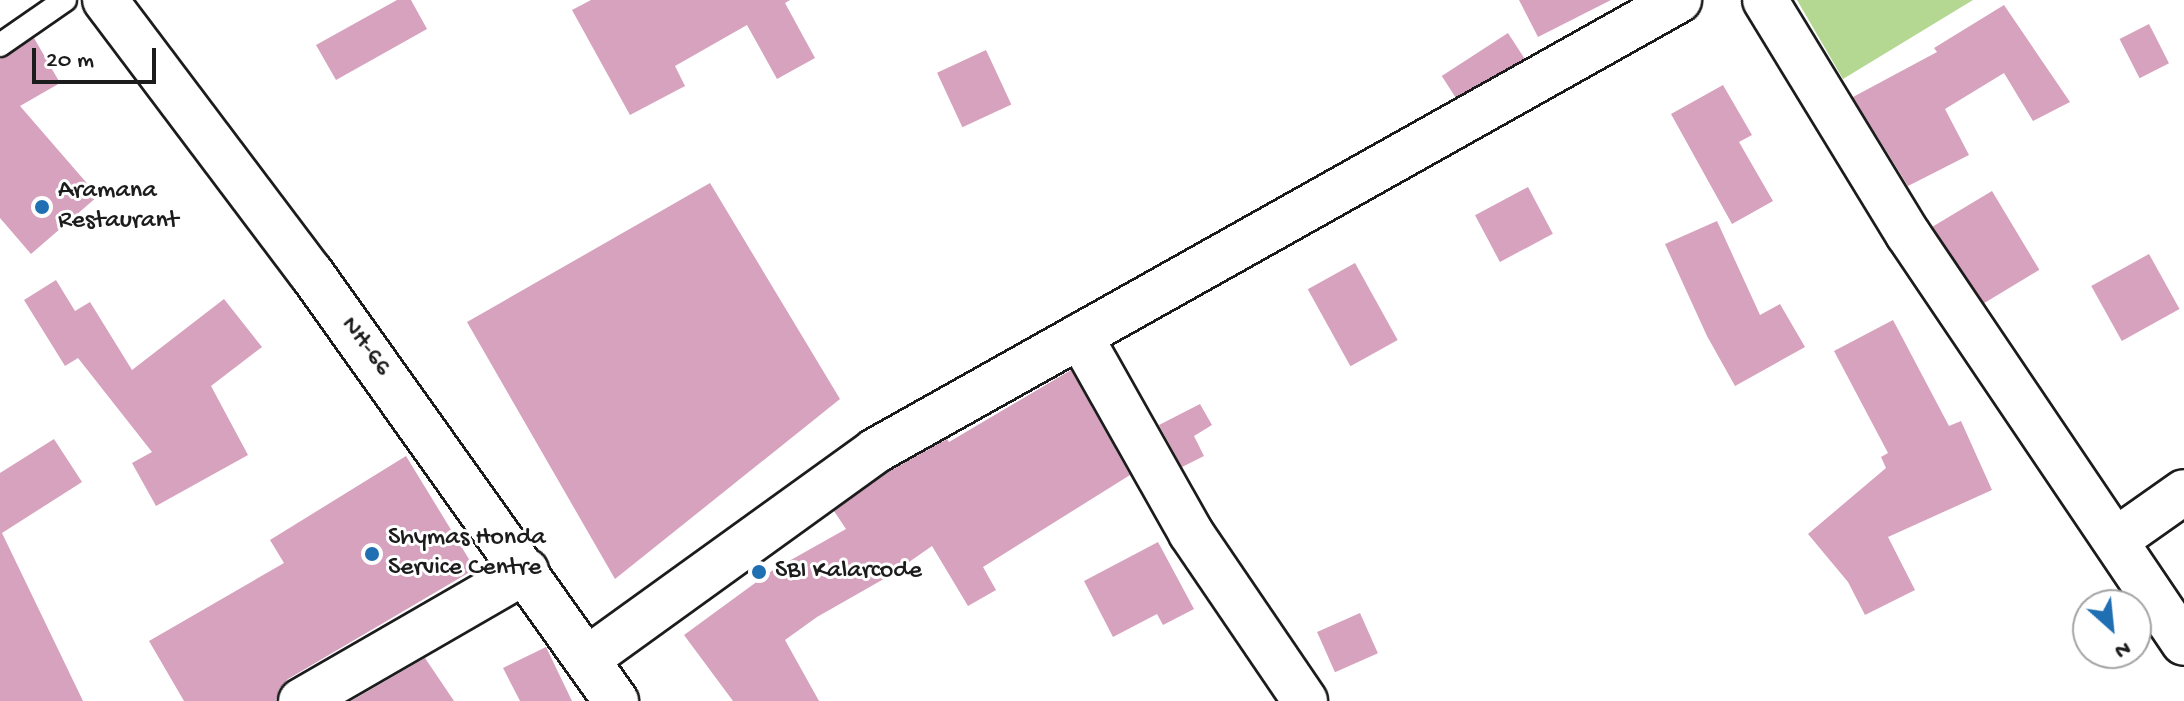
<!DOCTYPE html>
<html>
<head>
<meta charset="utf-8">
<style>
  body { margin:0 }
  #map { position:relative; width:2184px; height:701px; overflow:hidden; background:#fff; font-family:"Gochi Hand",sans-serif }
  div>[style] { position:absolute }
  .green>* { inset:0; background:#b4d792 }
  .building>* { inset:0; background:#d6a2bd; transform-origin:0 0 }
  .roads { filter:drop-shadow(2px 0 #1c1c1c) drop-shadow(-2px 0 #1c1c1c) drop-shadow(0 2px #1c1c1c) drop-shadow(0 -2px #1c1c1c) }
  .service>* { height:22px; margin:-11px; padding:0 11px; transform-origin:11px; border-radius:11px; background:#fff }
  .minor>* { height:44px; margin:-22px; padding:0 22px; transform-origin:22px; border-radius:22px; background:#fff }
  .primary>* { height:44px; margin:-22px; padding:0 22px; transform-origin:22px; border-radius:22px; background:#fff }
  .dots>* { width:22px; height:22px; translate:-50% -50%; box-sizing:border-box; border:4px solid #fff; border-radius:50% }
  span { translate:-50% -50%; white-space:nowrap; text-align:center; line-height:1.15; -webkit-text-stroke:6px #fff; paint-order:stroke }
  .poi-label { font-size:26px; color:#1c1c1c }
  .left { translate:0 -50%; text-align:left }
  .street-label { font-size:26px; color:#1c1c1c }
  .north { position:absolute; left:2072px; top:589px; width:80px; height:80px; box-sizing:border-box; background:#fff; border:2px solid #a4a4a4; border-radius:50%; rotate:153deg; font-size:22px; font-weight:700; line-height:32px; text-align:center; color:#1c1c1c }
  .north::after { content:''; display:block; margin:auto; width:28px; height:36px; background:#1f6fb2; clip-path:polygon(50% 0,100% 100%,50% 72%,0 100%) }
  .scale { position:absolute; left:32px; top:48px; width:124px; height:36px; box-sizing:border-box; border:4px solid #1c1c1c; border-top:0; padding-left:10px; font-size:24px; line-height:28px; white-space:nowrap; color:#1c1c1c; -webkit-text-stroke:6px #fff; paint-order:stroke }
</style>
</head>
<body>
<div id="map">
  <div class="green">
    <div style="clip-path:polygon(1797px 0,1973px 0,1843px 79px)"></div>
  </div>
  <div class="building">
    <div style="clip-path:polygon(397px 0,411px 0,427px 29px,336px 80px,316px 45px)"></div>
    <div style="clip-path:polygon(591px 0,790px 0,785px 3px,815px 58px,777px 79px,747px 25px,675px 66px,685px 86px,630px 115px,572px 10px)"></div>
    <div style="clip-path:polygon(1519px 0,1611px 0,1538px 37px)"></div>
    <div style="clip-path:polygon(2004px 5px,2070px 102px,2033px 121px,2004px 73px,1945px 109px,1969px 155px,1908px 186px,1853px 97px,1937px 52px,1934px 48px)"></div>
    <div style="left:2149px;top:24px;width:44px;height:33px;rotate:63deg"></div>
    <div style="left:1508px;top:33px;width:30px;height:79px;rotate:57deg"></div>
    <div style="clip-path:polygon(34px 38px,60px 83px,20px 106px,98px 196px,31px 254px,0 218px,0 59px)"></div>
    <div style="left:986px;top:50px;width:60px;height:54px;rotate:65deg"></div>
    <div style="clip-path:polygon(1723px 85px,1752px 135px,1739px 142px,1773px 201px,1732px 224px,1671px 114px)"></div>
    <div style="clip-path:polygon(710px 183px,840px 399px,615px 579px,467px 322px)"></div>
    <div style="left:1528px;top:187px;width:53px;height:60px;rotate:62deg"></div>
    <div style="left:1992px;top:191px;width:92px;height:69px;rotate:59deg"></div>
    <div style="clip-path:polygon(1717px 221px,1760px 315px,1780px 304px,1805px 347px,1735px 386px,1707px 336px,1665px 244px)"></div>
    <div style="left:2149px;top:254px;width:63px;height:66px;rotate:61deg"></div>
    <div style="left:1355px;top:263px;width:88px;height:54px;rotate:61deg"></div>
    <div style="clip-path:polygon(56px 280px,75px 311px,90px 302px,132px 370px,224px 299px,262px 347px,211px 386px,248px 455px,156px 506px,132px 463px,152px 452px,78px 358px,65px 366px,24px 300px)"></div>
    <div style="clip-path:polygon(1893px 320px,1949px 426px,1961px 421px,1992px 490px,1888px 537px,1915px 590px,1865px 615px,1848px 582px,1808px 534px,1886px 468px,1881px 457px,1888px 453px,1834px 351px)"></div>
    <div style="clip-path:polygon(1071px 370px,1130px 475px,983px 567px,996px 590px,968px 606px,932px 546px,889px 576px,817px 617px,785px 640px,819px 701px,733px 701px,684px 635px,773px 570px,846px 529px,834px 511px,888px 472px,947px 439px,949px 442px)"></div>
    <div style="clip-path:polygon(1200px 404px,1212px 425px,1194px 436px,1204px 456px,1182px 467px,1159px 425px)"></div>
    <div style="clip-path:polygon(54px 439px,82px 482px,2px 533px,83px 701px,0 701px,0 473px)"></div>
    <div style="clip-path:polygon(406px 456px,475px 569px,288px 679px,279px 689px,276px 701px,184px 701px,149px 641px,284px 563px,270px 540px)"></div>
    <div style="clip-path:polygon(1158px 542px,1194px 609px,1163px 625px,1157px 614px,1113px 637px,1084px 581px)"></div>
    <div style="left:1360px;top:613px;width:44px;height:47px;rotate:66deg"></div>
    <div style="clip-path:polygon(546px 647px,572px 701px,520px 701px,503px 668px)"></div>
    <div style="clip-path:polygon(425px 658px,454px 701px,351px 701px)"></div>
  </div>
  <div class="roads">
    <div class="service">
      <div style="left:0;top:45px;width:79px;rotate:-34.7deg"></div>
    </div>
    <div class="minor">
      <div style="left:1765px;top:0;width:274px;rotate:58.6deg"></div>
      <div style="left:1908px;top:234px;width:493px;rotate:56deg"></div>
      <div style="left:1080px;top:336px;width:226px;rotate:60.6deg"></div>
      <div style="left:1191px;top:533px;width:203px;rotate:55.8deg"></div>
      <div style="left:2116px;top:540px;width:83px;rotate:-35.2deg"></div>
      <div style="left:587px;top:659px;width:355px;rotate:-35.8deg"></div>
      <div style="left:875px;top:451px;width:922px;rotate:-29.29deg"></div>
      <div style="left:301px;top:701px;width:260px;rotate:-30deg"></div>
    </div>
    <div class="primary">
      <div style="left:105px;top:0;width:342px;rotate:53deg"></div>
      <div style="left:311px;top:273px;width:526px;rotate:54.53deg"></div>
    </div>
  </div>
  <div class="dots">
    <div style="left:42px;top:207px;background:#1f6fb2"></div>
    <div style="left:372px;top:554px;background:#1f6fb2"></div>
    <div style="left:759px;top:572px;background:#1f6fb2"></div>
  </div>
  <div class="poi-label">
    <span class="left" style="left:58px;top:207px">Aramana<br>Restaurant</span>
    <span class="left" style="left:388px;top:554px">Shymas Honda<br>Service Centre</span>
    <span class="left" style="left:775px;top:572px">SBI Kalarcode</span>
  </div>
  <div class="street-label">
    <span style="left:365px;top:347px;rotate:54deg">NH-66</span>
  </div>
  <div class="north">N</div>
  <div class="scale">20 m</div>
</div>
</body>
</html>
